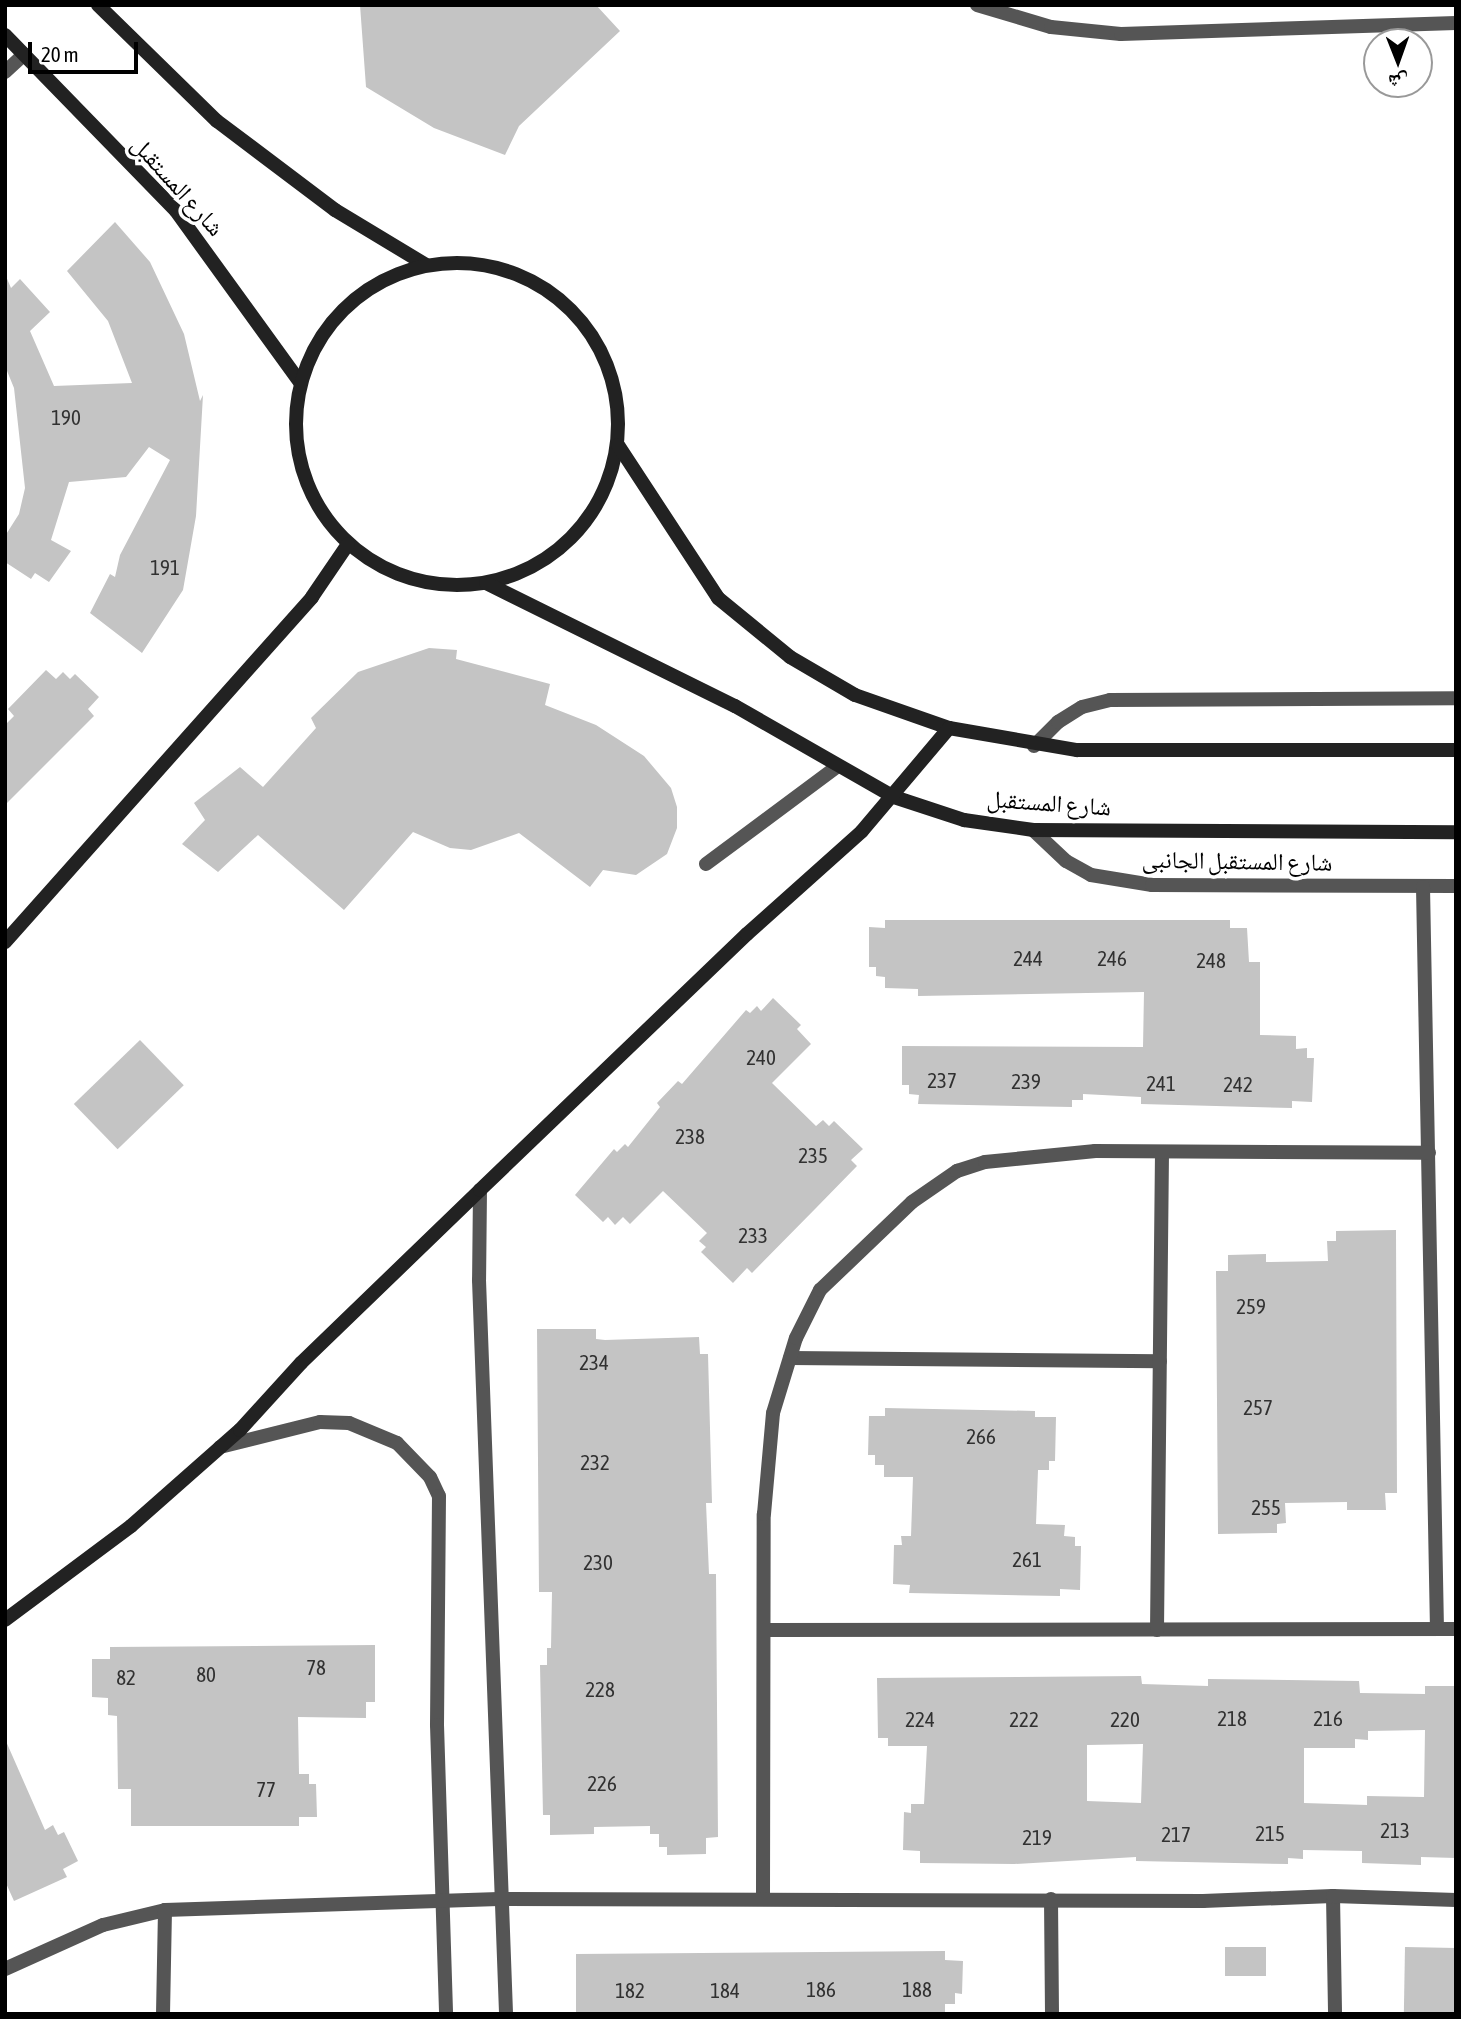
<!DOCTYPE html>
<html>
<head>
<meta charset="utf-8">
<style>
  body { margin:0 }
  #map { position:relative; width:1461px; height:2019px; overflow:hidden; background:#fff; font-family:"Asap Condensed","Noto Naskh Arabic",sans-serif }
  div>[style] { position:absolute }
  .building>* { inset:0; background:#c4c4c4; transform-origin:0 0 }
  .lane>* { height:14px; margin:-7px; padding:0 7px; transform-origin:7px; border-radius:7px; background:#555 }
  .street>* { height:14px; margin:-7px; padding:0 7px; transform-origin:7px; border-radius:7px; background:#555 }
  .secondary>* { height:14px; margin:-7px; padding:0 7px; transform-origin:7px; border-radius:7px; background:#222 }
  .secondary>.ring { margin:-7px; padding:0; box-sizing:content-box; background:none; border:14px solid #222; border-radius:50% }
  span { translate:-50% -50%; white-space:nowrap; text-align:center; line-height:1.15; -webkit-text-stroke:7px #fff; paint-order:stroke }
  .number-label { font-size:21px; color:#313131 }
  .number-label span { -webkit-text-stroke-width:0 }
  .street-label { font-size:24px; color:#000 }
  .frame { position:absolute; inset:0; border:7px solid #000; pointer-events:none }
  .north { position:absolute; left:1363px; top:28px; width:70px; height:70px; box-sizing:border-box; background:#fff; border:2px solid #999; border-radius:50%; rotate:179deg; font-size:19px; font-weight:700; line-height:28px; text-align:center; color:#000 }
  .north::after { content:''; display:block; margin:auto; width:24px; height:32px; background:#000; clip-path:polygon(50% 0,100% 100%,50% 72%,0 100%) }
  .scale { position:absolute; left:28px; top:42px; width:110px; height:32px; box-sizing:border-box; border:4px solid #000; border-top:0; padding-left:9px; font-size:21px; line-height:24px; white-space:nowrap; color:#000; -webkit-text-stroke:5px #fff; paint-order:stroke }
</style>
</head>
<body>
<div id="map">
  <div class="building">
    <div style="clip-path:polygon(360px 5px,596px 5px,620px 31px,519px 126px,505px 155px,434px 128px,366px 87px)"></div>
    <div style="clip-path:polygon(115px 222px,150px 262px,184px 334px,200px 401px,203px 395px,196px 516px,183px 590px,142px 653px,90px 613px,110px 574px,115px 577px,120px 555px,170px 460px,149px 447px,126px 477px,69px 482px,51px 540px,71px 551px,49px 582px,35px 573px,31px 579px,5px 562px,5px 536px,19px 514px,25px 488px,14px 388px,5px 366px,5px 274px,11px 288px,20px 279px,50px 312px,30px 331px,54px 386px,132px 383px,108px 321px,67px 271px)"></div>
    <div style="clip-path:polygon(429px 648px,457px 650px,456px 659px,550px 684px,545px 705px,596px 725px,644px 756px,671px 788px,677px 807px,677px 828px,667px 854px,636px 875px,603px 870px,590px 887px,519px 833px,471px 850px,450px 848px,413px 832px,344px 910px,258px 835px,218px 872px,182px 844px,205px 820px,194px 803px,240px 767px,263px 787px,316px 728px,311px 718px,358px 672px)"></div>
    <div style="clip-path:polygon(46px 670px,56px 679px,63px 672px,70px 679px,75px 674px,99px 697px,88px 709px,94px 716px,5px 805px,5px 725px,14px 716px,8px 709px)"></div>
    <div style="clip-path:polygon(885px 920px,1230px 920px,1230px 928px,1247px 928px,1249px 962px,1260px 962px,1260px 1035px,1296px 1036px,1296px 1049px,1307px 1048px,1307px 1058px,1314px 1058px,1312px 1102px,1292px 1101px,1292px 1108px,1141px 1104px,1141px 1097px,1083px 1094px,1083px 1100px,1072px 1100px,1072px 1107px,918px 1104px,919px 1095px,909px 1094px,909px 1085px,902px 1085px,902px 1046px,1143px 1047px,1144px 992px,918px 996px,918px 989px,885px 988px,885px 977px,876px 976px,876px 967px,869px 967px,869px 927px,885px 928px)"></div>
    <div style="clip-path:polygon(773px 998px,801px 1025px,797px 1029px,811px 1044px,772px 1083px,816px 1126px,823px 1120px,829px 1126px,834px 1121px,863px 1149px,851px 1160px,857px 1166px,816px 1208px,752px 1273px,747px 1268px,733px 1283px,701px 1252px,706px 1247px,699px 1241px,707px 1233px,663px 1191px,630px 1224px,623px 1217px,615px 1225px,608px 1217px,603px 1222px,575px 1195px,614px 1149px,617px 1152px,625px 1144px,628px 1147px,660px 1107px,657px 1103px,678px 1081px,682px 1084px,746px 1010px,750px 1013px,757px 1006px,761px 1011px)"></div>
    <div style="left:140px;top:1040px;width:63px;height:92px;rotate:46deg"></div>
    <div style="clip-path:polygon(1396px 1230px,1397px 1493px,1385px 1493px,1386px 1510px,1347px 1510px,1347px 1502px,1285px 1503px,1286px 1523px,1277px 1524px,1277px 1533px,1218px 1534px,1216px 1271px,1228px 1271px,1228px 1255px,1266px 1254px,1266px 1262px,1328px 1261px,1327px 1241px,1336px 1241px,1336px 1231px)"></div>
    <div style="clip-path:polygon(537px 1329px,596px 1329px,596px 1339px,605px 1340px,699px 1337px,700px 1354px,708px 1354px,712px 1503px,706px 1503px,709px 1574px,716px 1574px,718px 1837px,706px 1838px,706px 1854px,667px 1855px,667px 1847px,659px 1847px,659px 1834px,650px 1834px,650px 1826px,594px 1827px,594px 1834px,550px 1835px,550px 1815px,543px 1815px,540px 1665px,547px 1665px,547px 1648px,551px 1648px,552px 1592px,539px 1592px)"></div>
    <div style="clip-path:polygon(885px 1408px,1035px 1411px,1035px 1417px,1056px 1417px,1055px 1461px,1049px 1461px,1049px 1470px,1038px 1470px,1036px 1524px,1065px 1525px,1064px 1536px,1075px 1537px,1075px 1546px,1081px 1546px,1080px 1590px,1060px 1589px,1060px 1596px,909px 1593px,910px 1585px,893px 1584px,894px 1545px,902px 1545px,901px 1536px,911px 1536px,913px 1477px,884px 1477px,884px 1465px,875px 1465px,875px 1455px,868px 1455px,869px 1416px,885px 1416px)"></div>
    <div style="clip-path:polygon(375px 1645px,375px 1702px,366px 1702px,366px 1718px,298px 1717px,299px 1774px,309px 1774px,309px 1784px,316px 1784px,317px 1817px,299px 1817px,299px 1826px,131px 1826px,131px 1789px,118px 1789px,117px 1716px,108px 1715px,108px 1698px,92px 1697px,92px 1659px,110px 1659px,110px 1647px)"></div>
    <div style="clip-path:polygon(evenodd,1141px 1676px,1142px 1684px,1208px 1686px,1208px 1679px,1359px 1681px,1360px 1693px,1425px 1694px,1425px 1686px,1456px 1686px,1456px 1858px,1421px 1857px,1421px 1865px,1362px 1863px,1362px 1851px,1303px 1850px,1303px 1859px,1288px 1858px,1288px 1864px,1136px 1861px,1136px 1857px,1014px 1864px,920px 1863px,920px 1851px,903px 1850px,904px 1812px,911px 1813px,911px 1804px,924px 1804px,927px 1746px,888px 1746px,888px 1738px,878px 1738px,877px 1678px,1141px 1676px,1425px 1730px,1424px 1797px,1367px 1796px,1367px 1805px,1304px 1803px,1304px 1748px,1355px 1748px,1355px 1739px,1368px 1740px,1368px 1731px,1425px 1730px,1141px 1676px,1143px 1744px,1141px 1803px,1087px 1801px,1087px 1745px,1143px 1744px)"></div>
    <div style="clip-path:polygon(5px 1739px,45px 1830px,53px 1825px,58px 1835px,64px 1832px,78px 1861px,63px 1869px,67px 1877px,14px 1901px,5px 1881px)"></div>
    <div style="left:1225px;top:1947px;width:41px;height:29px"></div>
    <div style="left:1405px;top:1947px;width:51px;height:67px;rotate:1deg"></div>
    <div style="clip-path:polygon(945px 1951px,945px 1960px,963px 1961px,962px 1994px,955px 1993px,955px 2004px,945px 2004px,945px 2014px,576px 2014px,576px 1954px)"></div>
  </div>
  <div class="lane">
    <div style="left:977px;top:5px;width:77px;rotate:16.6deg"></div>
    <div style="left:1051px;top:27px;width:70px;rotate:5.7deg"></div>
    <div style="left:1121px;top:34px;width:335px;rotate:-1.9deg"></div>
    <div style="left:1034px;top:746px;width:34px;rotate:-45deg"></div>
    <div style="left:1058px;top:722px;width:28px;rotate:-32deg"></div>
    <div style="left:1082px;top:707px;width:29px;rotate:-14deg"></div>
    <div style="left:1110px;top:700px;width:346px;rotate:-0.3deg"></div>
    <div style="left:706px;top:864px;width:164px;rotate:-36.6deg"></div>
  </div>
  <div class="street">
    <div style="left:5px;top:72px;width:26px;rotate:-43deg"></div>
    <div style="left:1033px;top:830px;width:45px;rotate:43.2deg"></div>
    <div style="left:1066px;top:861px;width:29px;rotate:29deg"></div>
    <div style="left:1091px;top:875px;width:62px;rotate:9.3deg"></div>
    <div style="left:1152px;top:885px;width:304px;rotate:0.2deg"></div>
    <div style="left:1423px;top:887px;width:742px;rotate:88.92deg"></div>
    <div style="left:480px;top:1190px;width:90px;rotate:90.6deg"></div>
    <div style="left:479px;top:1280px;width:734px;rotate:87.89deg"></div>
    <div style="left:790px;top:1358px;width:370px;rotate:0.5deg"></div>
    <div style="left:220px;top:1447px;width:103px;rotate:-14deg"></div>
    <div style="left:320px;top:1422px;width:29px;rotate:2deg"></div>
    <div style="left:349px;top:1423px;width:52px;rotate:22.6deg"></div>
    <div style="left:397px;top:1443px;width:47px;rotate:45.9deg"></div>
    <div style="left:430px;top:1477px;width:21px;rotate:65deg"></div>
    <div style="left:439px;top:1496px;width:229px;rotate:90.5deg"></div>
    <div style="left:437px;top:1725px;width:289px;rotate:88.2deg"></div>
    <div style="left:764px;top:1630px;width:692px;rotate:-0.08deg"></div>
    <div style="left:1157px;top:1630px;width:477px;rotate:-89.4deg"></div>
    <div style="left:1333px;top:1896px;width:118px;rotate:89deg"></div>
    <div style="left:763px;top:1898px;width:384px;rotate:-89.9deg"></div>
    <div style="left:764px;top:1514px;width:101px;rotate:-84.9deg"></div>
    <div style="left:773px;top:1413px;width:78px;rotate:-73deg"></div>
    <div style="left:796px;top:1338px;width:54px;rotate:-63.4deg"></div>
    <div style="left:820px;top:1290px;width:127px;rotate:-43.7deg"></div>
    <div style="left:912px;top:1202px;width:55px;rotate:-34.6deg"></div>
    <div style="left:957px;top:1171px;width:29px;rotate:-18deg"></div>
    <div style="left:985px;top:1162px;width:111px;rotate:-5.7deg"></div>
    <div style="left:1095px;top:1151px;width:334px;rotate:0.3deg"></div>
    <div style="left:1051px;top:1899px;width:115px;rotate:89.5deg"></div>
    <div style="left:5px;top:1969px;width:107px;rotate:-24.2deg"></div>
    <div style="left:103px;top:1925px;width:64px;rotate:-13.6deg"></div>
    <div style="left:165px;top:1910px;width:334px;rotate:-1.9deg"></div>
    <div style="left:499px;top:1899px;width:704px;rotate:0.16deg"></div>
    <div style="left:1203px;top:1901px;width:130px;rotate:-2.2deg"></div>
    <div style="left:1333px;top:1896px;width:123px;rotate:1.9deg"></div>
    <div style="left:163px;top:2014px;width:104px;rotate:-88.9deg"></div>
  </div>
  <div class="secondary">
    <div style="left:98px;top:5px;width:166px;rotate:44.3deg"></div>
    <div style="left:217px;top:121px;width:148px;rotate:37deg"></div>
    <div style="left:335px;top:210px;width:106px;rotate:31.1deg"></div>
    <div style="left:5px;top:35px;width:245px;rotate:45.8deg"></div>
    <div style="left:176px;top:211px;width:211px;rotate:54.1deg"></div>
    <div class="ring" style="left:296px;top:263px;width:308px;height:308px"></div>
    <div style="left:618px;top:445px;width:183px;rotate:56.8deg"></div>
    <div style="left:718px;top:598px;width:93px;rotate:39.3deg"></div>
    <div style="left:790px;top:657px;width:75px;rotate:30.3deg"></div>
    <div style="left:855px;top:695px;width:100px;rotate:19.3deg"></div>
    <div style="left:949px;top:728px;width:130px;rotate:9.8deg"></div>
    <div style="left:1077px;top:750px;width:379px"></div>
    <div style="left:486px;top:583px;width:278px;rotate:26.3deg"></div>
    <div style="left:735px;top:706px;width:183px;rotate:29.8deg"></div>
    <div style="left:894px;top:797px;width:74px;rotate:18.2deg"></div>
    <div style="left:964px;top:820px;width:70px;rotate:8.2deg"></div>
    <div style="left:1033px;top:830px;width:423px;rotate:0.3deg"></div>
    <div style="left:5px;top:942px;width:462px;rotate:-48.3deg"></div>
    <div style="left:312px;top:597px;width:64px;rotate:-55.8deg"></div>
    <div style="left:5px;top:1620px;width:157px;rotate:-36.7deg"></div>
    <div style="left:131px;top:1526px;width:145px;rotate:-41.4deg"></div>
    <div style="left:240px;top:1430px;width:91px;rotate:-47.7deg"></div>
    <div style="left:301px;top:1363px;width:249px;rotate:-44deg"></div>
    <div style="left:480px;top:1190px;width:370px;rotate:-43.8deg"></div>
    <div style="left:747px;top:934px;width:154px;rotate:-41.8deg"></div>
    <div style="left:862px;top:831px;width:135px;rotate:-49.8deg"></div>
  </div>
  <div class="number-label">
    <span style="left:66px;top:417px">190</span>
    <span style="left:165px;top:567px">191</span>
    <span style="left:1028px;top:958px">244</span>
    <span style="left:1112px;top:958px">246</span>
    <span style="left:1211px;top:960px">248</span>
    <span style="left:761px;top:1057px">240</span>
    <span style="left:942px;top:1080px">237</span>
    <span style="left:1026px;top:1081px">239</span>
    <span style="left:1161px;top:1083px">241</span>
    <span style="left:1238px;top:1084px">242</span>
    <span style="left:690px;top:1136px">238</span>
    <span style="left:813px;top:1155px">235</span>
    <span style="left:753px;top:1235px">233</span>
    <span style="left:1251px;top:1306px">259</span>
    <span style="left:594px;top:1362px">234</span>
    <span style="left:1258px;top:1407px">257</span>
    <span style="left:981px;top:1436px">266</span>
    <span style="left:595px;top:1462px">232</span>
    <span style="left:1266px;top:1507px">255</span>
    <span style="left:1027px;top:1559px">261</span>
    <span style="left:598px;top:1562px">230</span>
    <span style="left:316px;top:1667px">78</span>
    <span style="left:206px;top:1674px">80</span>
    <span style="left:126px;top:1677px">82</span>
    <span style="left:600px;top:1689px">228</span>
    <span style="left:1232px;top:1718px">218</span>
    <span style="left:1328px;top:1718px">216</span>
    <span style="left:920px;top:1719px">224</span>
    <span style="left:1024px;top:1719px">222</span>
    <span style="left:1125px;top:1719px">220</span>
    <span style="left:602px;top:1783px">226</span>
    <span style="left:266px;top:1789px">77</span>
    <span style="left:1395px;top:1830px">213</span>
    <span style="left:1270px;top:1833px">215</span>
    <span style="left:1176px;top:1834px">217</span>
    <span style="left:1037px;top:1837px">219</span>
    <span style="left:821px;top:1989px">186</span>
    <span style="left:917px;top:1989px">188</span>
    <span style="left:630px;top:1990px">182</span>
    <span style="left:725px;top:1990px">184</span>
  </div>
  <div class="street-label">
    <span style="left:178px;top:186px;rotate:48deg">شارع المستقبل</span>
    <span style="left:1049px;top:803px;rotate:4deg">شارع المستقبل</span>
    <span style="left:1237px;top:861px;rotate:1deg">شارع المستقبل الجانبى</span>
  </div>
  <div class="frame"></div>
  <div class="north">ش</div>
  <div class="scale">20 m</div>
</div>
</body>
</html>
